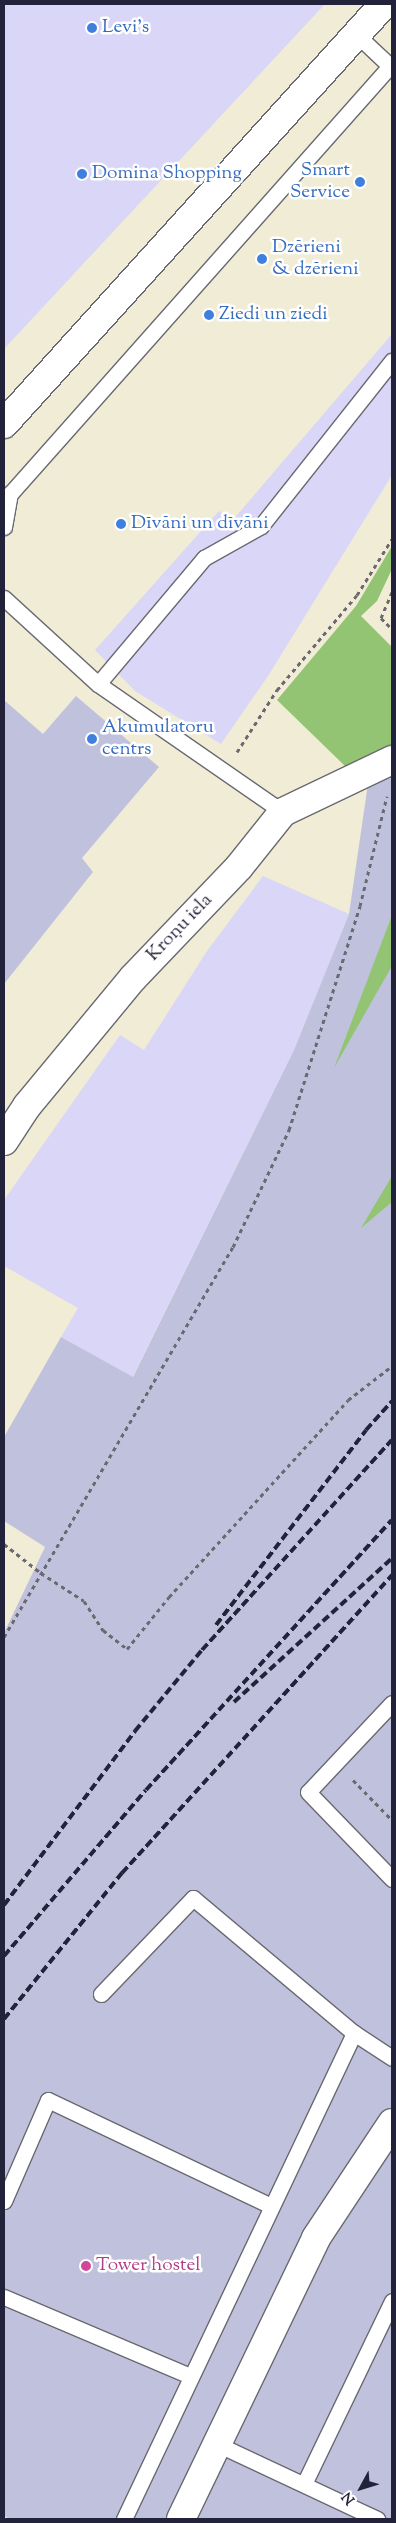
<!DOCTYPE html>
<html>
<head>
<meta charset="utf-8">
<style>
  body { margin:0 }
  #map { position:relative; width:396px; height:2523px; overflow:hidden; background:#f0ecd5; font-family:"Sorts Mill Goudy",serif }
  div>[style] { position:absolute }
  .built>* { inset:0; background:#d9d6f7 }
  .industrial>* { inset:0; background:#c0c2dd }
  .green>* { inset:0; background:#92c474 }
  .path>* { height:3px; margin-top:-1.5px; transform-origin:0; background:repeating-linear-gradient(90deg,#6a6971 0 4px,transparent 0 8px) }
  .roads { filter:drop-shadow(1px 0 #6a6971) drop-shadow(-1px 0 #6a6971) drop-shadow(0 1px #6a6971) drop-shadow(0 -1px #6a6971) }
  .lane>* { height:15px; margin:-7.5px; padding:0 7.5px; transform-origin:7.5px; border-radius:7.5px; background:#fff }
  .street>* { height:28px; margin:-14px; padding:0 14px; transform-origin:14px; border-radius:14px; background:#fff }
  .rail>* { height:4px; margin-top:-2px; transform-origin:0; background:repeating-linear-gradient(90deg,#22223b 0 8px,transparent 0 12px) }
  .dots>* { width:14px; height:14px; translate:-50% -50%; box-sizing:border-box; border:2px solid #fff; border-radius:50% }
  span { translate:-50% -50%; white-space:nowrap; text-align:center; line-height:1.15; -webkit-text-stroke:5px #fff; paint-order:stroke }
  .shop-label { font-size:19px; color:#366cbe }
  .left { translate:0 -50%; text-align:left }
  .right { translate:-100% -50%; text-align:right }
  .street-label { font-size:19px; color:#22223b }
  .hotel-label { font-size:19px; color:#b23c85 }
  .frame { position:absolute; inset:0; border:5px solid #22223b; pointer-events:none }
  .north { position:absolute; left:336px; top:2463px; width:50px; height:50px; -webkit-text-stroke:4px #fff; paint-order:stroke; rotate:231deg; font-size:14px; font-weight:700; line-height:20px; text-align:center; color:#22223b }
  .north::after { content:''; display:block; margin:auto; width:18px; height:22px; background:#22223b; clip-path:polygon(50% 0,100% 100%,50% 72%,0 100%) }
</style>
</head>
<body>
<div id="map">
  <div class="built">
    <div style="clip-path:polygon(4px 4px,325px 4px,4px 349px)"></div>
    <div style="clip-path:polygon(392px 334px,392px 475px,268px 676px,221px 744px,135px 691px,95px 650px,219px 511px,232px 521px)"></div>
    <div style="clip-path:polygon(263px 876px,349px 914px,294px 1050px,132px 1378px,61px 1337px,78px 1308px,4px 1266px,4px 1200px,120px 1035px,144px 1050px,207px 951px)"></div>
  </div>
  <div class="industrial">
    <div style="clip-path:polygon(392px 658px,392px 2519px,10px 2519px,4px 2516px,4px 1633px,45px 1547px,4px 1521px,4px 1437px,61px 1337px,133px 1377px,294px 1050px,349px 914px,384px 674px)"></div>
    <div style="clip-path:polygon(76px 696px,159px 767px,82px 858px,93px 872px,4px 984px,4px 700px,43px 734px)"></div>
  </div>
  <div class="green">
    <div style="clip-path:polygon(392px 546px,392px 569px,377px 601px,361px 616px,392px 647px,392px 745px,346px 767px,277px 700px,356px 606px)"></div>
    <div style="clip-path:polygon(392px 915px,392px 966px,334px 1068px)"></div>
    <div style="clip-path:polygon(392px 1176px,392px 1202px,361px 1228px)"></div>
  </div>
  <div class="path">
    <div style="left:392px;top:592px;width:28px;rotate:113deg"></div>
    <div style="left:381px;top:618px;width:16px;rotate:45deg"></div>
    <div style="left:237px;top:752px;width:74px;rotate:-57.2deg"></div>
    <div style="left:277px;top:690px;width:124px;rotate:-49.9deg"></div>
    <div style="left:357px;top:595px;width:66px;rotate:-58deg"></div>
    <div style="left:4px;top:1544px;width:47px;rotate:38.1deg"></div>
    <div style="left:41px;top:1573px;width:51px;rotate:33.1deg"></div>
    <div style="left:84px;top:1601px;width:35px;rotate:57deg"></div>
    <div style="left:103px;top:1630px;width:31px;rotate:38deg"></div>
    <div style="left:127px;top:1649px;width:67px;rotate:-51.1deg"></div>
    <div style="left:169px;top:1597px;width:266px;rotate:-47.7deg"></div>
    <div style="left:348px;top:1400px;width:56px;rotate:-37.7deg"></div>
    <div style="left:4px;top:1637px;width:452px;rotate:-59.6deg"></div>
    <div style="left:233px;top:1247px;width:130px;rotate:-64.4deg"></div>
    <div style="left:289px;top:1130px;width:235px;rotate:-72.4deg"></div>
    <div style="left:360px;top:906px;width:113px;rotate:-76.2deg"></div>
    <div style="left:353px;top:1780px;width:56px;rotate:45.7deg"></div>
  </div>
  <div class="roads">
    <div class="lane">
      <div style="left:4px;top:527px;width:34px;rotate:-80deg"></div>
      <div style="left:10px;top:494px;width:572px;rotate:-48.4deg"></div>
      <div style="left:390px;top:66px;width:44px;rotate:-136.8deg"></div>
      <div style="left:4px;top:598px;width:127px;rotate:42.5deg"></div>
      <div style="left:98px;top:684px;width:225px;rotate:34.7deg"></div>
      <div style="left:98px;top:684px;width:165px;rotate:-49.9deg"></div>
      <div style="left:204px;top:558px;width:65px;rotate:-29.3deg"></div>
      <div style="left:261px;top:526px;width:211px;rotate:-51.6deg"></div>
      <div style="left:392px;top:1703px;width:122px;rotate:133.3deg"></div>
      <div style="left:308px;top:1792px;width:121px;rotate:46deg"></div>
      <div style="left:101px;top:1994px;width:133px;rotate:-46.2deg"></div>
      <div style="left:193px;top:1898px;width:210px;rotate:40deg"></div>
      <div style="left:354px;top:2033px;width:45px;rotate:33.3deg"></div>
      <div style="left:4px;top:2201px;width:110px;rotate:-66.5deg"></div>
      <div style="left:48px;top:2100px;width:247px;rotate:25.4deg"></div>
      <div style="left:4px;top:2297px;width:202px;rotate:23deg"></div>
      <div style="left:217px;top:2444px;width:177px;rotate:25.1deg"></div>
      <div style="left:304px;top:2484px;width:203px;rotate:-64.3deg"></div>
      <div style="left:124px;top:2519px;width:538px;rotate:-64.67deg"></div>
    </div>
    <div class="street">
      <div style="left:4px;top:424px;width:566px;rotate:-47.86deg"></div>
      <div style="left:4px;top:1141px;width:42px;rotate:-56.7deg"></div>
      <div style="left:27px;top:1106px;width:166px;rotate:-50.4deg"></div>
      <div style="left:133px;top:978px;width:153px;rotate:-46.3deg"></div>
      <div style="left:239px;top:867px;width:70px;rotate:-51.3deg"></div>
      <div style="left:283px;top:812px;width:121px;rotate:-25.5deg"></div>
      <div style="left:181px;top:2519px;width:312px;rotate:-64.3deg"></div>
      <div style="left:316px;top:2238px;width:138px;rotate:-56.5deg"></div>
    </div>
  </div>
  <div class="rail">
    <div style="left:216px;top:1625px;width:246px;rotate:-52.4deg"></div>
    <div style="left:366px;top:1430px;width:39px;rotate:-48deg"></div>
    <div style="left:234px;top:1702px;width:214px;rotate:-42.3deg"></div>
    <div style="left:4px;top:1905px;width:218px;rotate:-53deg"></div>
    <div style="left:135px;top:1731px;width:105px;rotate:-50.4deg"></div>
    <div style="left:202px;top:1650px;width:283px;rotate:-47.9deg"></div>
    <div style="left:4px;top:1956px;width:218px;rotate:-49.5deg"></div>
    <div style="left:146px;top:1790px;width:365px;rotate:-47.7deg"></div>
    <div style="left:4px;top:2019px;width:188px;rotate:-51.1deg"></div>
    <div style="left:122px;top:1873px;width:402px;rotate:-47.8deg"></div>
  </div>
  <div class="dots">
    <div style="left:92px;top:28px;background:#3f7fe0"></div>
    <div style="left:82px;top:174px;background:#3f7fe0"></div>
    <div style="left:360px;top:182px;background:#3f7fe0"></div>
    <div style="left:262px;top:259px;background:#3f7fe0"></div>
    <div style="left:209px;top:315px;background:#3f7fe0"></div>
    <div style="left:121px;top:524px;background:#3f7fe0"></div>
    <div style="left:92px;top:739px;background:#3f7fe0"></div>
    <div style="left:86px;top:2266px;background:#d1479c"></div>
  </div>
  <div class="shop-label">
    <span class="left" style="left:102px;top:28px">Levi's</span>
    <span class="right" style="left:350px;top:182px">Smart<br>Service</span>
    <span class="left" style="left:92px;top:174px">Domina Shopping</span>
    <span class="left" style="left:272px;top:259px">Dzērieni<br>&amp; dzērieni</span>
    <span class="left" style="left:219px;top:315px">Ziedi un ziedi</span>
    <span class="left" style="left:131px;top:524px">Dīvāni un dīvāni</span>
    <span class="left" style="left:102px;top:739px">Akumulatoru<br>centrs</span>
  </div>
  <div class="street-label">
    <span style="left:180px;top:928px;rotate:-46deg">Kroņu iela</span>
  </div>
  <div class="hotel-label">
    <span class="left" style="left:96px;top:2266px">Tower hostel</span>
  </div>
  <div class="frame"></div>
  <div class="north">N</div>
</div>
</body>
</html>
